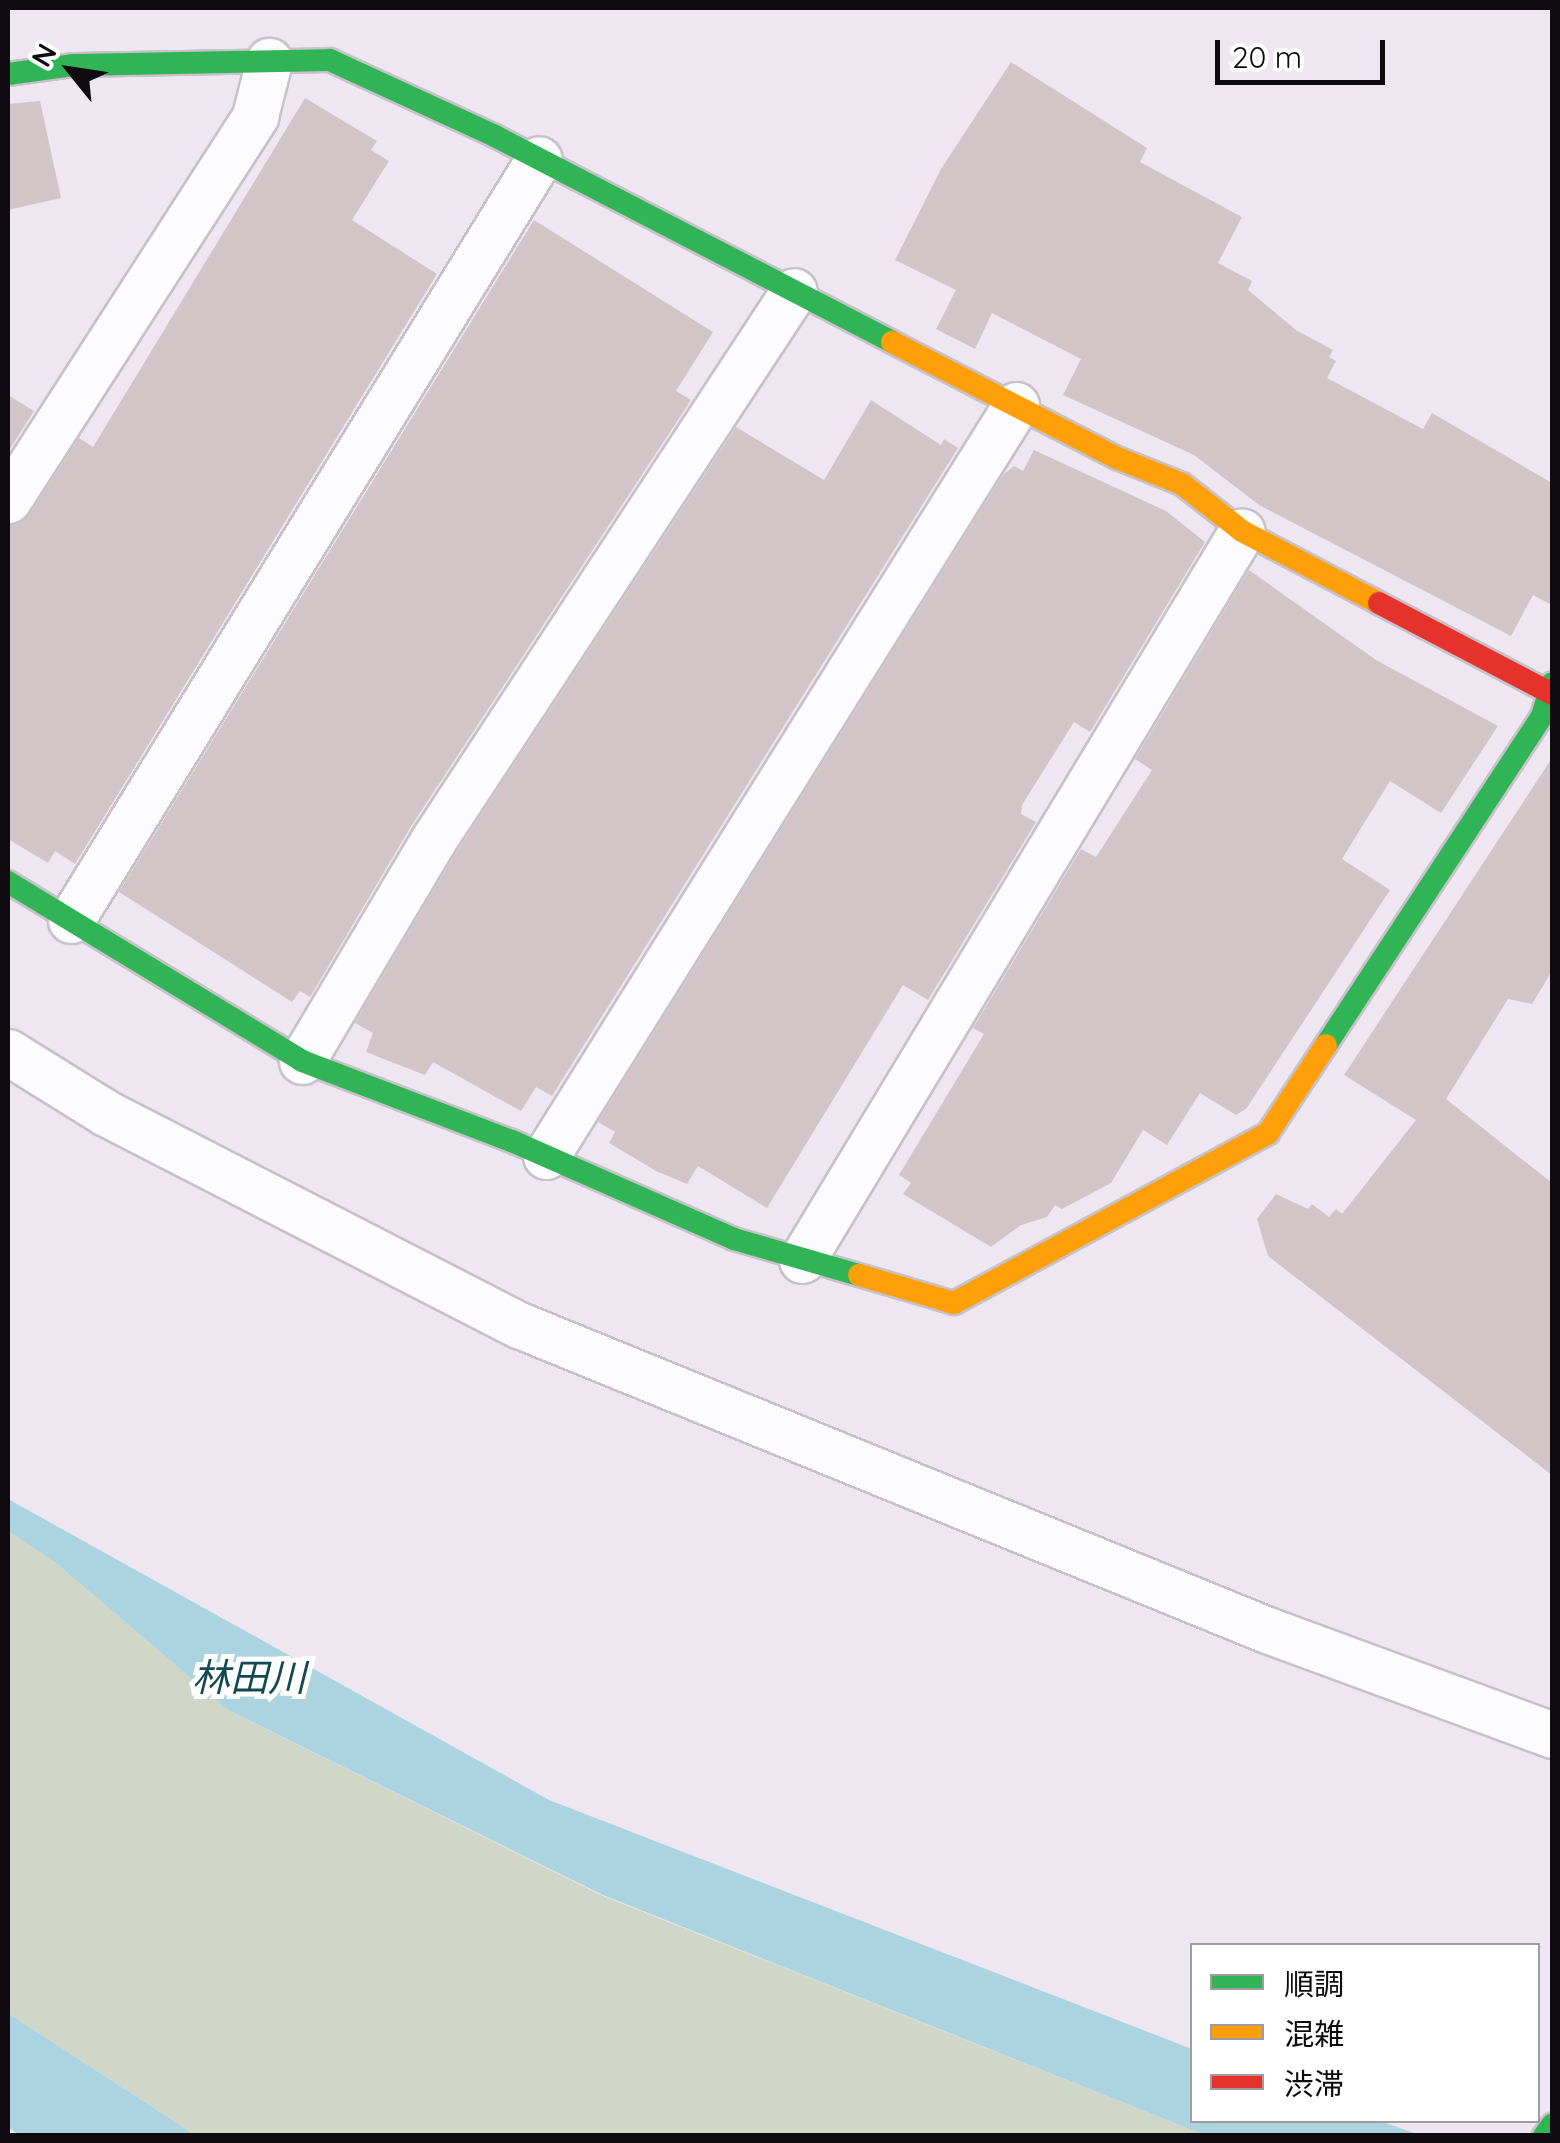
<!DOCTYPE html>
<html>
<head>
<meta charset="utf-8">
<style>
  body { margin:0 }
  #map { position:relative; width:1560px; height:2143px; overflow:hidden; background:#eee7f1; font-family:Quicksand,"Noto Sans JP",sans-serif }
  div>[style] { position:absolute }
  .green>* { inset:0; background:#d0d7c8 }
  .water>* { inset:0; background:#abd3e0 }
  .building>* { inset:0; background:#d2c5c8 }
  .roads { filter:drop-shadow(2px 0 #c7c2c9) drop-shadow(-2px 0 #c7c2c9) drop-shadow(0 2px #c7c2c9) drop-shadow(0 -2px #c7c2c9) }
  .street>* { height:45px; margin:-22.5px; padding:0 22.5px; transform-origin:22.5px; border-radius:22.5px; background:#fcfbfd }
  .fast>* { height:22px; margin:-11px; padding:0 11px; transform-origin:11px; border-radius:11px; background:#30b455 }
  .slow>* { height:22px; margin:-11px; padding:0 11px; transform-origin:11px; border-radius:11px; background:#ff9f0a }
  .jam>* { height:22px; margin:-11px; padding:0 11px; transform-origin:11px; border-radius:11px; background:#e5322d }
  span { translate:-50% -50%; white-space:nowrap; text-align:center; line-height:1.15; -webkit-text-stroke:10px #fff; paint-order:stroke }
  .water-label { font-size:38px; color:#144953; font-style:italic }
  .frame { position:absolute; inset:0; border:10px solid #0e0a10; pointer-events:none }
  .legend { position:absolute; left:1190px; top:1943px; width:350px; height:180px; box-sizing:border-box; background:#fff; border:2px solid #9f9d9f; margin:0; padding:12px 18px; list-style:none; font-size:30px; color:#0e0a10 }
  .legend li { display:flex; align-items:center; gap:20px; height:50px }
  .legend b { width:50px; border:2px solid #9f9d9f }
  .north { position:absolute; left:20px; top:20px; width:100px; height:100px; -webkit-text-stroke:8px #fff; paint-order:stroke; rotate:300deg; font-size:28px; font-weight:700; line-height:40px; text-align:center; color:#0e0a10 }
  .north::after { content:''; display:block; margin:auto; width:35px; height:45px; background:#0e0a10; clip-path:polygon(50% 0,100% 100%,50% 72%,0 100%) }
  .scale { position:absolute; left:1215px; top:40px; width:170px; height:45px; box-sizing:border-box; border:5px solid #0e0a10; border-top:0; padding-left:12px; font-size:30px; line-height:35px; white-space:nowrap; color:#0e0a10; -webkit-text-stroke:8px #fff; paint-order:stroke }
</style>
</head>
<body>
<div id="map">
  <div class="green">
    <div style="clip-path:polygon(8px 1531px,56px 1563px,228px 1710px,603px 1896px,1205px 2135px,195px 2135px,8px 2013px)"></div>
  </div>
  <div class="water">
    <div style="clip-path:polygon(8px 1499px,549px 1800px,1192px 2049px,1192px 2120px,1380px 2121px,1420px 2135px,1205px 2135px,603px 1895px,228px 1710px,56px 1563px,8px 1531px)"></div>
    <div style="clip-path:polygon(8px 2013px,195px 2135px,21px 2136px,8px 2127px)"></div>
  </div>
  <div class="building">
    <div style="clip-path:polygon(1011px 62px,1147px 148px,1140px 162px,1242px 217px,1218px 263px,1252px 281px,1248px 290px,1296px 330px,1333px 350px,1329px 357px,1336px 361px,1327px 378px,1423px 429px,1432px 413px,1552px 483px,1552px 605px,1533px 595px,1511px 636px,1259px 505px,1194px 455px,1063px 395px,1081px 359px,992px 313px,975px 349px,936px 329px,956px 290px,895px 260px,941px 169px)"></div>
    <div style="clip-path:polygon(305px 98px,377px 141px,371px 150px,389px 161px,352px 220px,437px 274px,75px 864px,55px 851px,48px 863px,8px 839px,8px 526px,30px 514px,79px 438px,93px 447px)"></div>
    <div style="clip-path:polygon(40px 101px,61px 198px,8px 210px,8px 104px)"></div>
    <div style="clip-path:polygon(534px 220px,713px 332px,676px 391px,691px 400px,410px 828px,310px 997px,300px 991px,292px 1002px,119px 892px)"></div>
    <div style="clip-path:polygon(8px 395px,34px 411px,8px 452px)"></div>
    <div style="clip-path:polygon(871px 400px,941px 445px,944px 439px,958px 448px,552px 1096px,536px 1087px,521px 1111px,433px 1062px,425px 1075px,366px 1052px,373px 1033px,355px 1023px,454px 856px,736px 427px,824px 480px)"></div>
    <div style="clip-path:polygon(1034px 450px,1166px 511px,1205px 542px,1090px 732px,1074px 722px,1022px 805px,1021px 814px,1036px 822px,928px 1000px,903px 985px,767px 1208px,698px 1166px,687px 1184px,656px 1171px,609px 1143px,615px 1132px,598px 1122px,1003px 475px,1014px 466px,1023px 471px)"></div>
    <div style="clip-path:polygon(1249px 570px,1376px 660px,1498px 726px,1441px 813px,1390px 781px,1342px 859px,1390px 890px,1246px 1109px,1236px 1115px,1200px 1093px,1167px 1145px,1143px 1130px,1111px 1183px,1062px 1209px,1055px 1205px,1047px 1217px,1021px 1225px,991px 1247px,903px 1194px,911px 1183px,899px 1175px,984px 1034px,973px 1028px,1081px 849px,1096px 857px,1152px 770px,1135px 759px)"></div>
    <div style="clip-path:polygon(1552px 758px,1552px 971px,1532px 1004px,1508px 999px,1446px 1099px,1552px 1183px,1552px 1475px,1268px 1256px,1257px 1219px,1276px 1194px,1308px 1209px,1312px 1204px,1329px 1217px,1336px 1209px,1342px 1214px,1416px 1120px,1344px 1075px)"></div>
  </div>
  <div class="roads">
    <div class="street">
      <div style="left:8px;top:500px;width:457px;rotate:-57.2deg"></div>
      <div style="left:255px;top:116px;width:57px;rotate:-75.7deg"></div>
      <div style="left:71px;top:920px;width:893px;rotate:-58.41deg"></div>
      <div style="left:8px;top:1052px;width:115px;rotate:31.9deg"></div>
      <div style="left:106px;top:1113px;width:464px;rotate:27.2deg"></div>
      <div style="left:519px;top:1325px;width:808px;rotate:22.18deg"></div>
      <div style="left:1267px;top:1630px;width:304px;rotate:20.2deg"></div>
      <div style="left:302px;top:1061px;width:255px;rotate:-59.3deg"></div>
      <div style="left:432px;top:842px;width:659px;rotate:-56.7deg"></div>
      <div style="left:546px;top:1156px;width:886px;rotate:-57.96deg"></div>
      <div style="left:802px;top:1260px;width:851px;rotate:-58.89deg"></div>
    </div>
    <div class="fast">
      <div style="left:8px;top:74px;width:67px;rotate:-7.8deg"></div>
      <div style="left:74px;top:65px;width:256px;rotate:-1.1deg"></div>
      <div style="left:330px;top:60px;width:182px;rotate:24.7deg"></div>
      <div style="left:495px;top:136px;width:447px;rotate:27.4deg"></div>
      <div style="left:8px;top:882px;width:344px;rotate:31.3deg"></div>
      <div style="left:302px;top:1061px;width:225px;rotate:20.9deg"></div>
      <div style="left:512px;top:1141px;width:243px;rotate:23.8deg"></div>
      <div style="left:734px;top:1239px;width:130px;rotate:16.1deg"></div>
      <div style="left:1326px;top:1045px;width:394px;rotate:-56.7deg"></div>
      <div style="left:1542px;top:716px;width:34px;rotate:-73deg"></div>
      <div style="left:1544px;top:2136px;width:14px;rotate:-54deg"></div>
    </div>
    <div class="slow">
      <div style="left:892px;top:342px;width:253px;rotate:27.3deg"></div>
      <div style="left:1117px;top:458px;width:70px;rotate:21.8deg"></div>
      <div style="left:1182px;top:484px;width:76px;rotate:38.1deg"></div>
      <div style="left:1242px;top:531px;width:155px;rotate:27.7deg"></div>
      <div style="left:859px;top:1275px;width:99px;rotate:16.4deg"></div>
      <div style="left:954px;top:1303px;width:357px;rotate:-28.4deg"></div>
      <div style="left:1268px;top:1133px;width:105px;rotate:-56.6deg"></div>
    </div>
    <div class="jam">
      <div style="left:1379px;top:603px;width:195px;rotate:27.7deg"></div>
    </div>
  </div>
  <div class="water-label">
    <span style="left:249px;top:1678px">林田川</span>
  </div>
  <div class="frame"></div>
  <ul class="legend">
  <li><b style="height:12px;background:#30b455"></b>順調</li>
  <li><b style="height:12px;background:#ff9f0a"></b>混雑</li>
  <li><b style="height:12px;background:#e5322d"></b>渋滞</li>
  </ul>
  <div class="north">N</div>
  <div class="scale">20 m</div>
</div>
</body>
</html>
